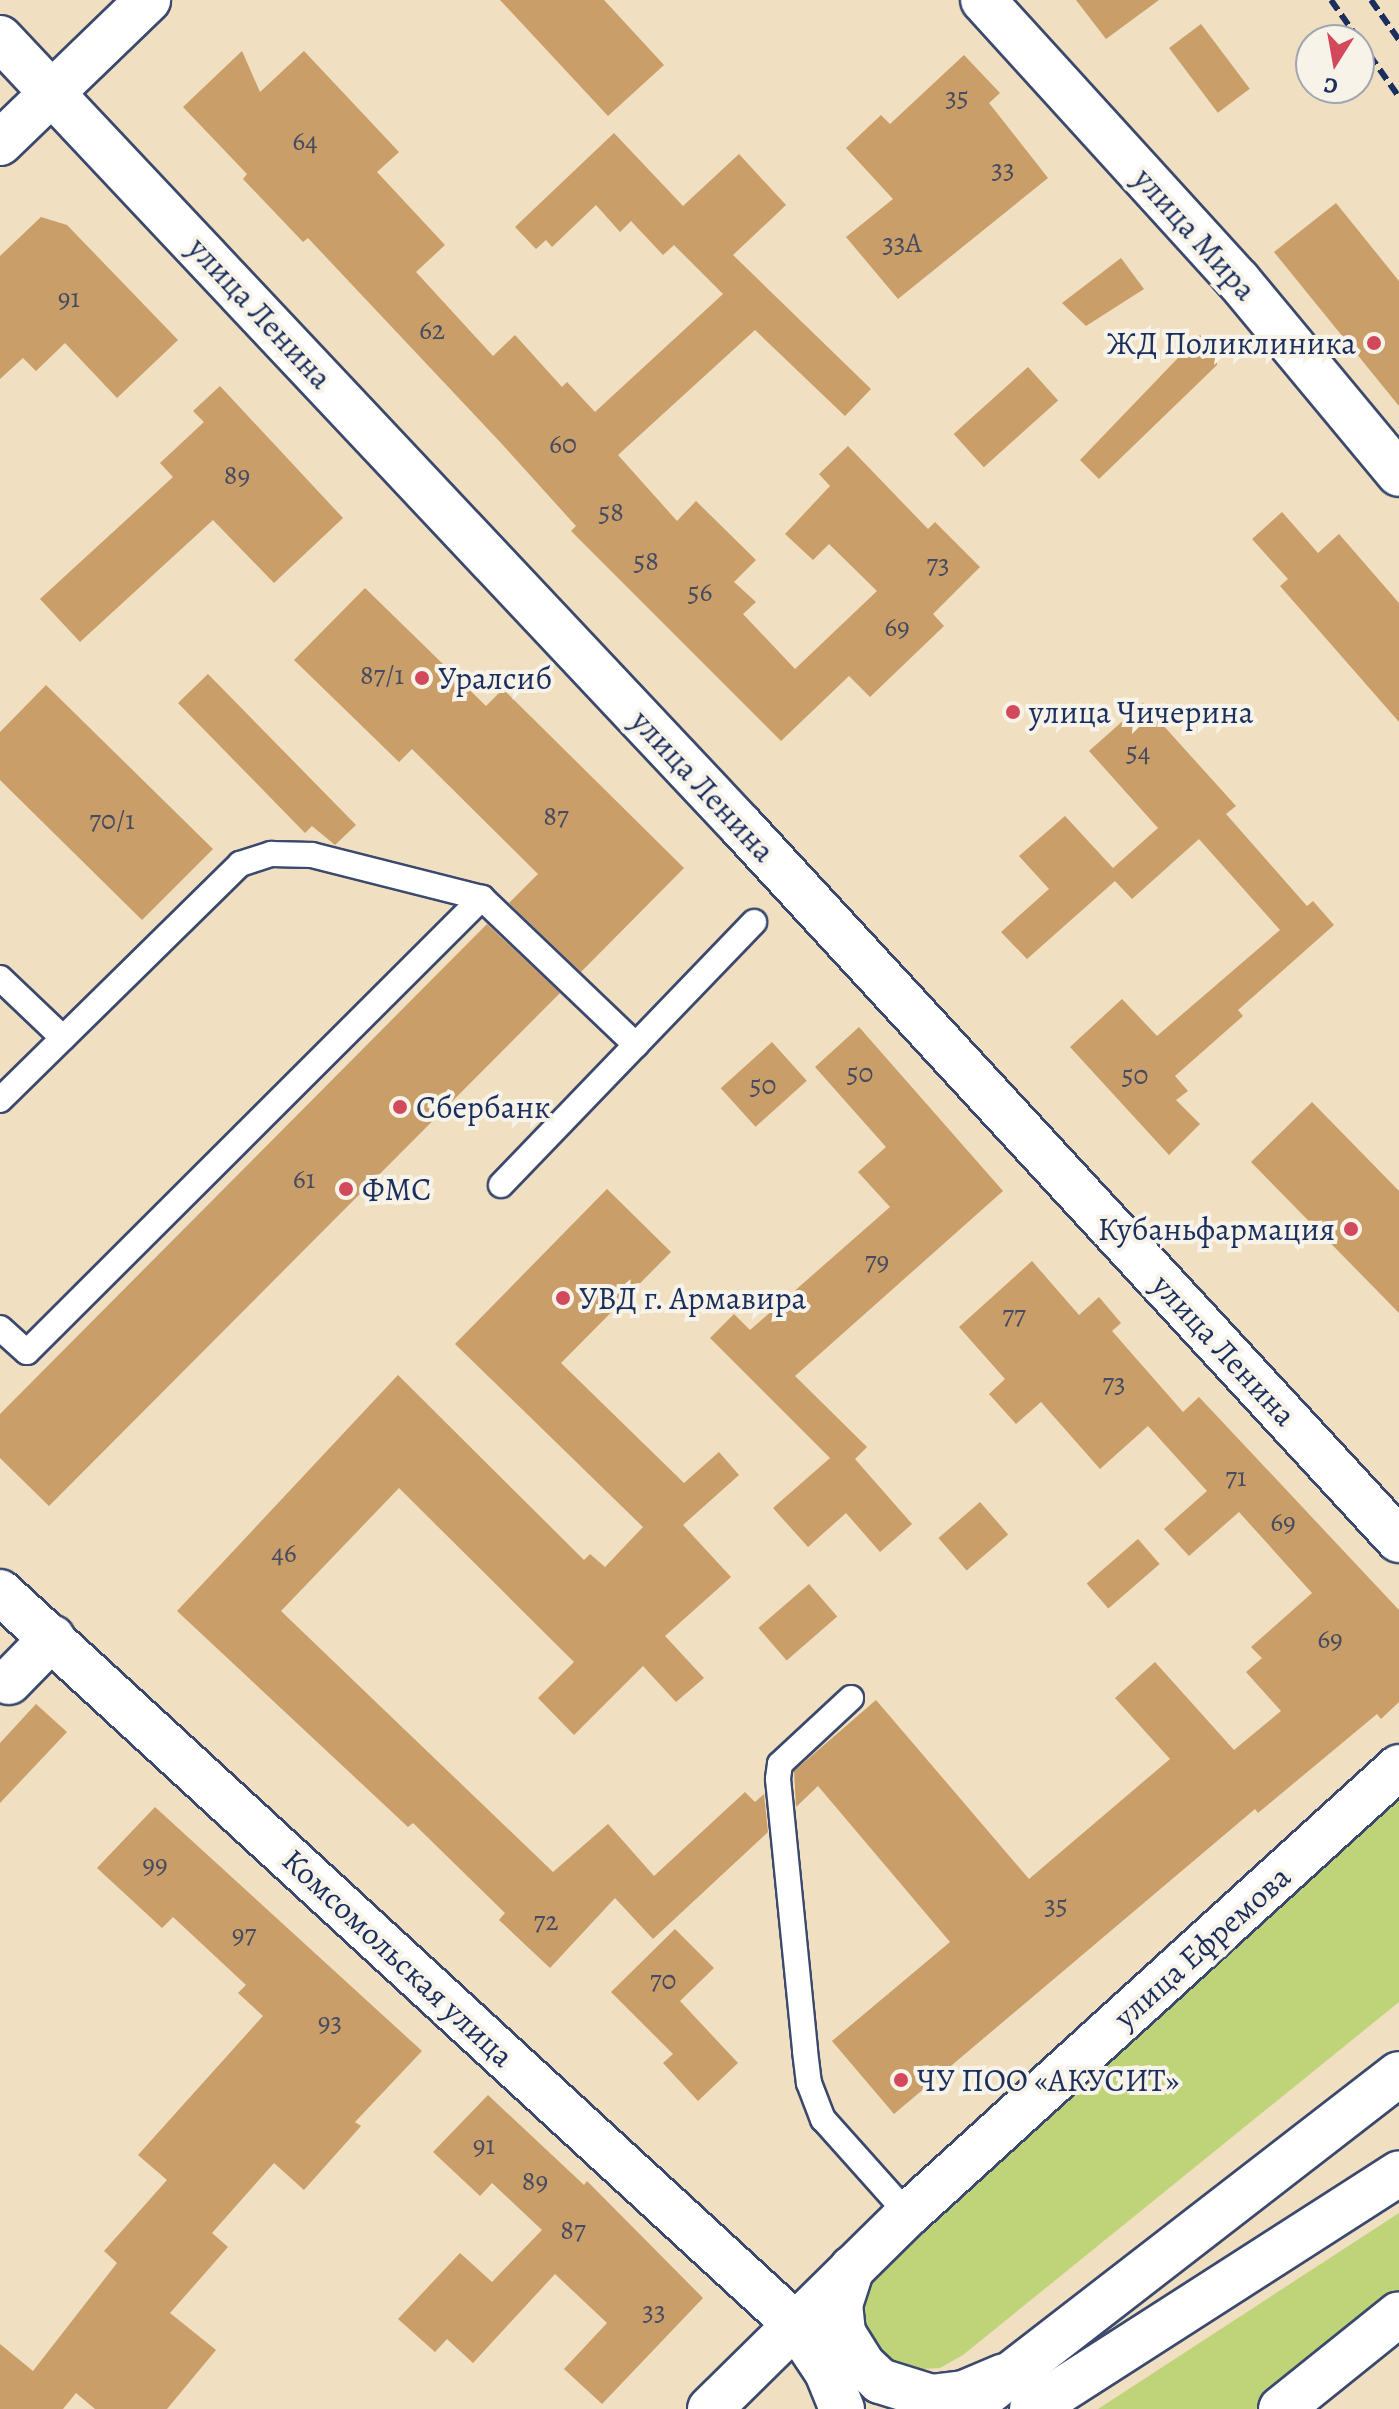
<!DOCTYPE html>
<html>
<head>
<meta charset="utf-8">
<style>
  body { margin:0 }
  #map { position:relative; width:1399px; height:2409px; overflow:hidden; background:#f0dfc1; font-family:Alegreya,serif }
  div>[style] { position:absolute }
  .green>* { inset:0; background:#bfd478 }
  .building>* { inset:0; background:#c99e68; transform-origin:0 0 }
  .roads { filter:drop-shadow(2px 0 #3b496d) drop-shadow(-2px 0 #3b496d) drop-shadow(0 2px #3b496d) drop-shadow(0 -2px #3b496d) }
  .lane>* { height:24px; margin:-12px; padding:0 12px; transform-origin:12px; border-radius:12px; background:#fff }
  .street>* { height:44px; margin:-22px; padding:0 22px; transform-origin:22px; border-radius:22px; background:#fff }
  .secondary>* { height:44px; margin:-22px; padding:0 22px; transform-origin:22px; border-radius:22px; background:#fff }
  .primary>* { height:44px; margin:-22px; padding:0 22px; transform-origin:22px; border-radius:22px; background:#fff }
  .rail>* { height:6px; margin-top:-3px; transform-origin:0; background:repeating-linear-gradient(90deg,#1b2f5e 0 12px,transparent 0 18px) }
  .dots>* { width:22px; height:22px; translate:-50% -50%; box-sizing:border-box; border:4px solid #f7f3e8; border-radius:50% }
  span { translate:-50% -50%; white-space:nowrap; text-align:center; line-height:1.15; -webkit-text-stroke:8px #f7f3e8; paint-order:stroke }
  .number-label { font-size:28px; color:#464b60 }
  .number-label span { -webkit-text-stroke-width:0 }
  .street-label { font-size:32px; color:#1b2f5e }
  .poi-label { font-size:32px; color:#1b2f5e }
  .right { translate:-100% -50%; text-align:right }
  .left { translate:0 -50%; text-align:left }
  .north { position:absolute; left:1295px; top:24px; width:80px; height:80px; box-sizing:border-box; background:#f7f3e8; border:2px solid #9fa5b1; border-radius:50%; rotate:191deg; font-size:22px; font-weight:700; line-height:32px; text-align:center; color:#1b2f5e }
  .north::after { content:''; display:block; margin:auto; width:28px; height:36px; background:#d1495b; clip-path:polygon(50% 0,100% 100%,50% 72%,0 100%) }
</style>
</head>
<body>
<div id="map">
  <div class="green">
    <div style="clip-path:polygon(1399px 1792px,1399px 2002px,963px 2355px,940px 2368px,909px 2370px,884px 2359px,864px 2338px,857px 2312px,867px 2282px,882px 2263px)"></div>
    <div style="clip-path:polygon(1399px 2213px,1399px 2292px,1256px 2409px,1098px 2409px)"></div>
  </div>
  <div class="building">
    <div style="clip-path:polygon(500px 0,604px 0,664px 65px,608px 116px)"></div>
    <div style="clip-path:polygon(1076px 0,1159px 0,1106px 39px)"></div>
    <div style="left:1201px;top:24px;width:81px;height:40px;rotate:53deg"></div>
    <div style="clip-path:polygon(242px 51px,260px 92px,304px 51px,399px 152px,377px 172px,445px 245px,416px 272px,493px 356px,515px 335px,562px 387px,567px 382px,595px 412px,723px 294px,674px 245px,663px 255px,631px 221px,620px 232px,596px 205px,552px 247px,546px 240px,536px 249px,515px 227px,614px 133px,683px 206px,739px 154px,786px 205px,733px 255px,871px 389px,845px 416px,755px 330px,618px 455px,677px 521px,696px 501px,756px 560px,734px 582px,756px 602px,743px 614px,795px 669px,877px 591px,829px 544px,813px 560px,785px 534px,830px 486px,819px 474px,848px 446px,928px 529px,935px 522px,980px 567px,933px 614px,944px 626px,870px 697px,849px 676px,781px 741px,571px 531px,576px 526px,501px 443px,308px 238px,303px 242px,243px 179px,247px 174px,183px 107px)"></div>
    <div style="clip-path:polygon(964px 55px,1000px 93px,989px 103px,1048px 178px,898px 299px,846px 237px,893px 199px,846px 148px,881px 115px,890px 124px)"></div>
    <div style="clip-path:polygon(1336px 203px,1399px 281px,1399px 406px,1274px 252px)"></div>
    <div style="clip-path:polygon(41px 217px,67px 225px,178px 340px,117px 398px,65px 343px,36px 371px,23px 358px,0 379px,0 256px)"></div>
    <div style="clip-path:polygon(1121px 258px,1144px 289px,1086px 326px,1062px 303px)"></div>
    <div style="clip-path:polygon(1200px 335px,1216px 350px,1217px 365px,1099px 479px,1080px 460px)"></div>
    <div style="left:1028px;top:367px;width:45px;height:100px;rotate:48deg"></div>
    <div style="clip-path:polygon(220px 386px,343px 518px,274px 583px,213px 520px,80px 642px,40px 599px,173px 477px,160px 463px,204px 422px,193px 411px)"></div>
    <div style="clip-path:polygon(1282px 512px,1318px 553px,1339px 534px,1399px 603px,1399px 722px,1280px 586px,1288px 579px,1252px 539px)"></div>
    <div style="clip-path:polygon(365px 588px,486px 706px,503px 689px,684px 868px,581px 972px,509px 903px,538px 874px,412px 749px,399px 762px,294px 660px)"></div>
    <div style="clip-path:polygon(208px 674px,356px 825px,335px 845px,312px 826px,305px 833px,178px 703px)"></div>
    <div style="clip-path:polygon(46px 685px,213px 849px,142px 920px,0 780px,0 732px)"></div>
    <div style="clip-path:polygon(1143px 703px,1236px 806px,1226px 814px,1307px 906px,1313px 901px,1334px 925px,1238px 1010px,1243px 1016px,1175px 1076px,1188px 1091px,1176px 1100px,1200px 1124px,1169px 1155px,1070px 1047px,1122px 999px,1157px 1036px,1280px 930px,1199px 839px,1132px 899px,1115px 881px,1027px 959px,1001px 932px,1049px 889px,1019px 856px,1065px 816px,1113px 868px,1158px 828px,1089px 751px)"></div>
    <div style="clip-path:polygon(487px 924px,560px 993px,49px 1506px,0 1458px,0 1414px)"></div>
    <div style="clip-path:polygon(859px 1027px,1003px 1191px,795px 1376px,867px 1447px,855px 1459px,912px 1524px,880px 1552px,846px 1513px,808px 1547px,773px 1508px,830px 1458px,710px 1338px,734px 1314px,750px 1330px,890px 1207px,858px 1172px,886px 1147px,815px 1067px)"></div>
    <div style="left:772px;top:1042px;width:52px;height:69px;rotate:48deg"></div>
    <div style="clip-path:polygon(1312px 1102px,1399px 1191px,1399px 1313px,1251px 1162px)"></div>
    <div style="clip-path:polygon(607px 1189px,671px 1252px,561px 1363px,684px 1483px,719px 1452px,739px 1475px,683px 1525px,731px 1577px,665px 1636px,704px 1678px,676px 1702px,643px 1666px,574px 1735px,538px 1698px,574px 1662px,399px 1488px,281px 1611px,553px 1872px,608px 1824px,654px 1876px,745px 1792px,755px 1802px,764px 1794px,768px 1832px,653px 1939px,615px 1898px,550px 1968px,499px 1920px,505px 1913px,413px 1823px,408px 1827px,177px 1611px,398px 1375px,584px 1560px,590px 1554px,605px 1567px,643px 1527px,455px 1344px)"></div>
    <div style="clip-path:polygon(1032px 1261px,1079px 1315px,1099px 1297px,1121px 1323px,1112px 1331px,1183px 1412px,1199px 1397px,1399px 1610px,1399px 1702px,1381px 1719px,1377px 1714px,1258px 1813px,1255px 1809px,894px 2114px,832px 2041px,950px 1942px,818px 1786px,796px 1807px,794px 1771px,876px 1700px,1029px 1879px,1170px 1759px,1115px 1698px,1155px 1662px,1234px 1750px,1281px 1711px,1246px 1672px,1262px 1658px,1251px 1647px,1312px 1593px,1239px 1512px,1189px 1556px,1164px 1529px,1207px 1491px,1148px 1426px,1100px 1469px,1041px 1402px,1016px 1424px,989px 1394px,1005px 1379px,959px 1327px)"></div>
    <div style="left:980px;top:1502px;width:43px;height:55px;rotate:49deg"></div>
    <div style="left:1138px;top:1539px;width:33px;height:68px;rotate:49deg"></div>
    <div style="left:809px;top:1584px;width:43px;height:67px;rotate:49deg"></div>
    <div style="clip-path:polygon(36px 1704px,67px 1732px,0 1803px,0 1743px)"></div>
    <div style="clip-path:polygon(155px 1807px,422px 2051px,355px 2122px,361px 2126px,304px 2190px,274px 2163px,212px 2233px,228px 2247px,170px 2313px,216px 2350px,167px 2409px,95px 2409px,76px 2393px,63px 2409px,0 2409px,0 2344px,33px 2371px,117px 2263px,104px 2251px,167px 2180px,138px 2155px,263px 2016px,238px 1993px,246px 1985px,173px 1917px,162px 1928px,97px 1868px)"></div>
    <div style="clip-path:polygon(675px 1929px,714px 1968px,680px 2001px,738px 2063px,698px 2101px,663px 2063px,673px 2054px,611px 1992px)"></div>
    <div style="clip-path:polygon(488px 2095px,584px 2185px,587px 2181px,703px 2298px,602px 2404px,564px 2369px,607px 2323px,555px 2274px,473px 2363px,447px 2339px,435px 2352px,398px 2319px,460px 2253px,492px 2282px,542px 2230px,492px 2183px,480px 2196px,433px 2152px)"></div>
  </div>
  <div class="roads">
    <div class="lane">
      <div style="left:0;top:978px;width:87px;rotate:43.6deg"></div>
      <div style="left:0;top:1100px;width:337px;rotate:-44.5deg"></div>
      <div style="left:240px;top:864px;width:33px;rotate:-18deg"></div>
      <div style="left:271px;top:854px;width:41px;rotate:1.4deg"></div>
      <div style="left:312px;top:855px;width:175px;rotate:14.2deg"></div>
      <div style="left:501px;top:1185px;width:365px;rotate:-46.1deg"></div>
      <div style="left:0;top:1328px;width:36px;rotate:42deg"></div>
      <div style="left:27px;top:1352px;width:643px;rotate:-44.94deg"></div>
      <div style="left:482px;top:898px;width:213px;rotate:43.7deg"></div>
      <div style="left:851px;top:1698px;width:97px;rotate:137.1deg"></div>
      <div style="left:780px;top:1764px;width:15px;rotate:98deg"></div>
      <div style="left:778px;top:1779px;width:273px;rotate:84.3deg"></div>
      <div style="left:805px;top:2051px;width:32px;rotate:83deg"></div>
      <div style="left:809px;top:2083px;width:39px;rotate:69deg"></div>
      <div style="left:823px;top:2119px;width:127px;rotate:48.2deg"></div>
    </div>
    <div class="street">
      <div style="left:983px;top:0;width:379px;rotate:47.7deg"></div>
      <div style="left:1238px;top:280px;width:252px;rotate:50.3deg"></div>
      <div style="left:9px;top:1682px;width:62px;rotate:-45.7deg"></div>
      <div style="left:852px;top:2268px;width:38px;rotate:108deg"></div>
      <div style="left:840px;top:2304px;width:29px;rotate:84deg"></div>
      <div style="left:843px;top:2333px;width:36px;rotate:58deg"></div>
      <div style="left:862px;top:2364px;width:25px;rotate:43deg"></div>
      <div style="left:880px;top:2381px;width:53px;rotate:17.4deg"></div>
      <div style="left:931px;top:2397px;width:33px;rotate:-7deg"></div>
      <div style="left:964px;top:2393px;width:43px;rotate:-23deg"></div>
      <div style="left:795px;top:2324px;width:58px;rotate:56.3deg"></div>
      <div style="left:827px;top:2372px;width:40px;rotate:68deg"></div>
      <div style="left:710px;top:2409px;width:278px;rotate:-44.6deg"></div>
      <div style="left:908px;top:2214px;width:664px;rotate:-42.31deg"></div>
      <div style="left:1281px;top:2409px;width:151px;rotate:-38.8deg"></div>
    </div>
    <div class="secondary">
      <div style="left:0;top:38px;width:1082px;rotate:46.76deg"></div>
      <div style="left:741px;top:826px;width:971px;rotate:47.34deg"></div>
      <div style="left:0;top:1592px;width:1081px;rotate:42.64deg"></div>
    </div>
    <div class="primary">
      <div style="left:0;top:143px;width:206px;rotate:-44deg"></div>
      <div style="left:966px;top:2409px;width:547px;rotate:-37.73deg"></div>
      <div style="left:1032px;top:2409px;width:436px;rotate:-32.7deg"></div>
    </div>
  </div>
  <div class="rail">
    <div style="left:1331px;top:0;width:49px;rotate:55deg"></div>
    <div style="left:1371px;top:0;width:49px;rotate:55deg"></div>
    <div style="left:1359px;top:40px;width:70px;rotate:54.9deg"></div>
  </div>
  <div class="dots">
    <div style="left:1374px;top:343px;background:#d1495b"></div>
    <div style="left:422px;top:678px;background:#d1495b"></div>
    <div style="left:1013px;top:712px;background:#d1495b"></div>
    <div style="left:400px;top:1107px;background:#d1495b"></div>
    <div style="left:346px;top:1189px;background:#d1495b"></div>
    <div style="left:1351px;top:1229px;background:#d1495b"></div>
    <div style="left:563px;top:1298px;background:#d1495b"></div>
    <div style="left:901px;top:2080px;background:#d1495b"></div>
  </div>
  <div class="number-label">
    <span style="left:957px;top:97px">35</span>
    <span style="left:305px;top:141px">64</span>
    <span style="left:1003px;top:169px">33</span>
    <span style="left:902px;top:243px">33А</span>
    <span style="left:69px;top:298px">91</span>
    <span style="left:432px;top:330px">62</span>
    <span style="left:563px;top:444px">60</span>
    <span style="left:237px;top:475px">89</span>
    <span style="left:611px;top:512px">58</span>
    <span style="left:646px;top:561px">58</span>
    <span style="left:938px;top:564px">73</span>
    <span style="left:700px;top:592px">56</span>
    <span style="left:897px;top:627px">69</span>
    <span style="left:382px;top:675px">87/1</span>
    <span style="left:1138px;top:752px">54</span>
    <span style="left:556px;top:816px">87</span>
    <span style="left:112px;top:820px">70/1</span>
    <span style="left:860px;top:1073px">50</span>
    <span style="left:1135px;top:1075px">50</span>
    <span style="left:763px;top:1085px">50</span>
    <span style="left:304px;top:1179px">61</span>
    <span style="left:877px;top:1261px">79</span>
    <span style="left:1014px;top:1315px">77</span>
    <span style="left:1114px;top:1383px">73</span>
    <span style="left:1236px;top:1477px">71</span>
    <span style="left:1283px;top:1522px">69</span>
    <span style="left:284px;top:1553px">46</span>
    <span style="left:1330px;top:1639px">69</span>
    <span style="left:155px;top:1864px">99</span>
    <span style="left:1056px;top:1905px">35</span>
    <span style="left:546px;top:1921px">72</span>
    <span style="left:244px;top:1934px">97</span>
    <span style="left:663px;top:1980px">70</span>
    <span style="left:330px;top:2022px">93</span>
    <span style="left:484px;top:2145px">91</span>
    <span style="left:535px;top:2181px">89</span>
    <span style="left:573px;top:2230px">87</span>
    <span style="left:654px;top:2311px">33</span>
  </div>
  <div class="street-label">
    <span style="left:1195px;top:234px;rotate:48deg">улица Мира</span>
    <span style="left:260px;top:313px;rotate:47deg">улица Ленина</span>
    <span style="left:703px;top:786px;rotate:47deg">улица Ленина</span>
    <span style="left:1224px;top:1350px;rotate:47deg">улица Ленина</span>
    <span style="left:1202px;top:1947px;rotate:-42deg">улица Ефремова</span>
    <span style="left:398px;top:1958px;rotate:43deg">Комсомольская улица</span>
  </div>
  <div class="poi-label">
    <span class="right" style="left:1356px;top:343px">ЖД Поликлиника</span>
    <span class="left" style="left:438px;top:678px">Уралсиб</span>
    <span class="left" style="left:1029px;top:712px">улица Чичерина</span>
    <span class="left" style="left:416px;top:1107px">Сбербанк</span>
    <span class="left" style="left:362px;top:1189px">ФМС</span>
    <span class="right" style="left:1335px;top:1229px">Кубаньфармация</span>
    <span class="left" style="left:579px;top:1298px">УВД г. Армавира</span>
    <span class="left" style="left:917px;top:2080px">ЧУ ПОО «АКУСИТ»</span>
  </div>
  <div class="north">С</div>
</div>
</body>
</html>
